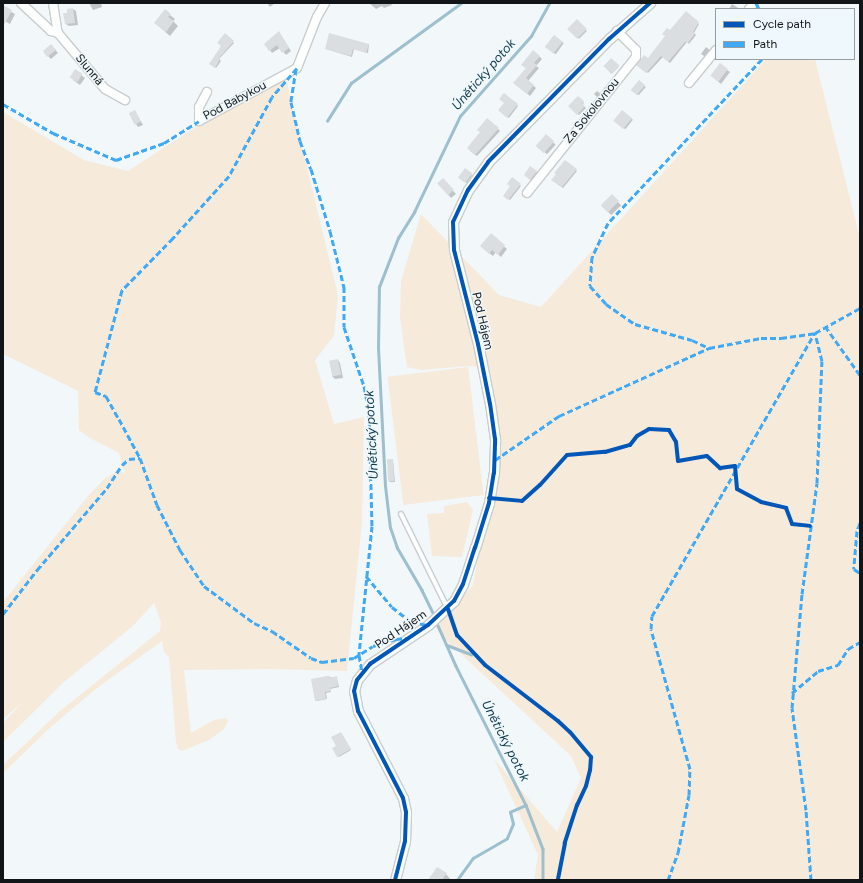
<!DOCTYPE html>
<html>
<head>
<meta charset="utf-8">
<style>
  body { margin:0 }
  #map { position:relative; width:863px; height:883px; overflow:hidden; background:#f2f7f9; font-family:Figtree,sans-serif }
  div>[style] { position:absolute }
  .green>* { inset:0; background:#f6eadb; transform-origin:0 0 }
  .shadow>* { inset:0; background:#0003; transform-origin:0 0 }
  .stream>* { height:2.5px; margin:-1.25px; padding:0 1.25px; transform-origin:1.25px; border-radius:1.25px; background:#9dbfce }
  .building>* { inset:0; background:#dadee0; transform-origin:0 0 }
  .roads { filter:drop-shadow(1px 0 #c9cdcf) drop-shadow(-1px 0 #c9cdcf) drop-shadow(0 1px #c9cdcf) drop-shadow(0 -1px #c9cdcf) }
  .service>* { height:4px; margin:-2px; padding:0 2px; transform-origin:2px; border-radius:2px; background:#fdfefe }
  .minor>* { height:8px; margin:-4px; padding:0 4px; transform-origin:4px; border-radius:4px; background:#fdfefe }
  .tertiary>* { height:9px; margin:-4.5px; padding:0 4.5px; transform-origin:4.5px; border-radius:4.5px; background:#fdfefe }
  .quiet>* { height:3px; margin-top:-1.5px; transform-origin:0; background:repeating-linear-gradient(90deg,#3fa9f5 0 6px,transparent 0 9px) }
  .cycleway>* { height:4px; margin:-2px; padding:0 2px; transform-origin:2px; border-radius:2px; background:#0057b8 }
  span { translate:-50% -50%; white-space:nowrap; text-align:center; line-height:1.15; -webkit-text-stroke:3px #eff8fc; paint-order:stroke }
  .street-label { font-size:12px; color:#121517 }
  .water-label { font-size:13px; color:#0d3848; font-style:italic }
  .frame { position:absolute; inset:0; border:4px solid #121517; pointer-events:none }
  .legend { position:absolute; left:715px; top:8px; width:140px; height:52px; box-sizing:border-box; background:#eff8fc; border:1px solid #979da0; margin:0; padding:5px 7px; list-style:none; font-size:12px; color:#121517 }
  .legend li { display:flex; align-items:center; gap:8px; height:20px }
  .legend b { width:20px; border:1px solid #979da0 }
</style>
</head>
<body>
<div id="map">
  <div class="green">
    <div style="clip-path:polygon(766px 59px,815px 59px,860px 238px,860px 880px,534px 880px,538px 855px,494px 759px,557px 832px,581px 778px,571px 756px,446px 640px,434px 626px,473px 585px,495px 467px,487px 368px,468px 366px,421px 370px,407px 367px,400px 317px,401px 281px,421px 214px,499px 295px,541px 307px)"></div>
    <div style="clip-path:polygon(285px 69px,291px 102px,338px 295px,334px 336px,315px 360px,334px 424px,364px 417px,362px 522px,347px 671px,267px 669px,184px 670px,191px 733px,214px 720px,226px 718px,228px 721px,224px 729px,209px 740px,182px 751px,178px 749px,176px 742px,169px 657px,164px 652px,162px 641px,97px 688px,52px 726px,3px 773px,3px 765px,60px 711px,160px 631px,161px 623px,154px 603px,133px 626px,64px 682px,3px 742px,3px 723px,22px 703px,3px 719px,3px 602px,88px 496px,104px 479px,116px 472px,121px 471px,125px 474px,119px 453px,88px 437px,79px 430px,78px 391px,3px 354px,3px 112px,84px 160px,128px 171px)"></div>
    <div style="left:468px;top:367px;width:129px;height:81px;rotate:83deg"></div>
    <div style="clip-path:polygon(467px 502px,473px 510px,462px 557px,432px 556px,427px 514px,444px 513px,444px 506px)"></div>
  </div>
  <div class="shadow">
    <div style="clip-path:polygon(89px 3px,101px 3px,102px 7px,93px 10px)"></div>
    <div style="clip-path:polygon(267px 3px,275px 3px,270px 7px)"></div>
    <div style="clip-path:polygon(369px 3px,391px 3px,392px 5px,384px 8px,382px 6px,376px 9px)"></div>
    <div style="clip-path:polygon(732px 4px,740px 9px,729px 9px)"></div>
    <div style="clip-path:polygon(3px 7px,15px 14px,10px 24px,3px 20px)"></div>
    <div style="clip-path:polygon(73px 9px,76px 11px,78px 25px,69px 26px,66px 24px)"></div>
    <div style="clip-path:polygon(686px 12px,699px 24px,694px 33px,696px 35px,689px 44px,687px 42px,670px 63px,663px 57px,648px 73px,638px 65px,648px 59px)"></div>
    <div style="clip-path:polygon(170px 15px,175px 19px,173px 21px,178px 26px,170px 36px,155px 23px)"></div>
    <div style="left:577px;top:21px;width:14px;height:11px;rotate:45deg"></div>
    <div style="clip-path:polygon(279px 32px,291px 51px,286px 55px,280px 48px,272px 53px,270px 50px)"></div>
    <div style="clip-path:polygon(225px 35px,234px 43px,219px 59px,221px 61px,216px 68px,212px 65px,222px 46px)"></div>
    <div style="left:554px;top:36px;width:12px;height:14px;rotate:35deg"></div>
    <div style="clip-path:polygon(369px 44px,368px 53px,354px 49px,352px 57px,326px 49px)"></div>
    <div style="clip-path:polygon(706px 47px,712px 52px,707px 58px,701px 54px)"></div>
    <div style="clip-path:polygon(54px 48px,58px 53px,51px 59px,48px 56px)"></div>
    <div style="clip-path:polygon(539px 56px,542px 59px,536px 66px,539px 68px,528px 81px,536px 88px,530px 96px,518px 86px,527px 69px,522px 65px)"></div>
    <div style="left:611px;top:59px;width:11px;height:10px;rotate:45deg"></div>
    <div style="clip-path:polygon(75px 70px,85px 78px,80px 85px,73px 80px)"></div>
    <div style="clip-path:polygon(727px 70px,730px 72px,721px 84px,714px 78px)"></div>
    <div style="left:639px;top:81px;width:9px;height:11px;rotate:41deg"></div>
    <div style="clip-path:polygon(597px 91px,601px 94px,598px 98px,594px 94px)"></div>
    <div style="clip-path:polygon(504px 94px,518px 106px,509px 118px,500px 110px,506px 103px)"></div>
    <div style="clip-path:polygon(578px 97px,584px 103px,582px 105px,586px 108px,579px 115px,569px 106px)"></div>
    <div style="clip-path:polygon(135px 111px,143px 125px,138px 127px,136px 124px)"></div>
    <div style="left:622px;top:111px;width:14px;height:12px;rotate:39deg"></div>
    <div style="clip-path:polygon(498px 129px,500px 131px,477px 156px,470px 151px)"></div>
    <div style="left:546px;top:136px;width:13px;height:13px;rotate:42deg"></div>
    <div style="clip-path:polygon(565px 161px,577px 171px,563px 188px,553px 181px)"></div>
    <div style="clip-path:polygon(531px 167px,539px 174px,534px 182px,528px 178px)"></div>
    <div style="clip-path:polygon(465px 169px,472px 175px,467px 183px,461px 179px)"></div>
    <div style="clip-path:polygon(512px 179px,521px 186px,510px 200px,505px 196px,512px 186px)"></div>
    <div style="clip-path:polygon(445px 182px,456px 194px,451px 198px,438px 183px)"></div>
    <div style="left:612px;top:196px;width:13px;height:14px;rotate:45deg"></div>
    <div style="clip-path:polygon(491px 235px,507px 249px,501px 257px,496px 252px,493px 256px,484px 249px)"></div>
    <div style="clip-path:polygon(338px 360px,340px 363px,343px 378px,335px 379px,332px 376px)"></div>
    <div style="clip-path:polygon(393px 460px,395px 482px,390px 482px,389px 481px)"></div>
    <div style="clip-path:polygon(330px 677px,337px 679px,339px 687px,330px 689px,331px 692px,326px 693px,327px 699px,317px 701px,316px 700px)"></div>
    <div style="clip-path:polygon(341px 733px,351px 750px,339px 757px,338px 756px)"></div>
    <div style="clip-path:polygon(446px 874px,451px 880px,429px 880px)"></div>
  </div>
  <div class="stream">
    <div style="left:327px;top:121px;width:45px;rotate:-57.7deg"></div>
    <div style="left:351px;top:83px;width:136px;rotate:-36deg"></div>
    <div style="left:434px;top:616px;width:28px;rotate:-116deg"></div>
    <div style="left:422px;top:591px;width:50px;rotate:-120.2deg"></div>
    <div style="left:397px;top:548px;width:21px;rotate:-109deg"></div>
    <div style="left:390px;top:528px;width:42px;rotate:-96.8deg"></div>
    <div style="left:385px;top:486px;width:138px;rotate:-92.9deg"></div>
    <div style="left:378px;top:348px;width:61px;rotate:-89.1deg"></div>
    <div style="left:379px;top:287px;width:53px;rotate:-68.8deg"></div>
    <div style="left:398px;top:238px;width:31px;rotate:-58deg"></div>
    <div style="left:414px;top:212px;width:106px;rotate:-64.4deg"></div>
    <div style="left:460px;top:116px;width:107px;rotate:-48.4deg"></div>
    <div style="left:531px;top:36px;width:38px;rotate:-61deg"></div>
    <div style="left:436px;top:621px;width:49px;rotate:66deg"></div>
    <div style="left:456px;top:666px;width:156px;rotate:63.3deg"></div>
    <div style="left:526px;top:805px;width:47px;rotate:68.9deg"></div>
    <div style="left:543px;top:849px;width:31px;rotate:90deg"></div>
    <div style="left:447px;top:645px;width:26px;rotate:21deg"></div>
    <div style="left:457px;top:880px;width:27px;rotate:-54deg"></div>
    <div style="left:473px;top:858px;width:39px;rotate:-30deg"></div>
    <div style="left:507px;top:838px;width:15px;rotate:-67deg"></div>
    <div style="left:513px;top:824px;width:12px;rotate:-104deg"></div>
    <div style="left:510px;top:812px;width:17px;rotate:-24deg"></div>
  </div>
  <div class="building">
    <div style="clip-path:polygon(3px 5px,12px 10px,3px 27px)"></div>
    <div style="clip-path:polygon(73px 8px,75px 23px,65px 24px,63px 13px,67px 13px,67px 9px)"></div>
    <div style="clip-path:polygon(165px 9px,171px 14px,168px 17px,174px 21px,166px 32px,154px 23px)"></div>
    <div style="clip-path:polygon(686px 11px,699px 22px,693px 32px,695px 33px,688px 43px,685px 42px,668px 62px,661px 56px,646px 73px,636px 65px,644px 55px,648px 58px,665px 36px,662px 34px,667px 28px,670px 30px)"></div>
    <div style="left:577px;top:19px;width:14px;height:14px;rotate:45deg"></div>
    <div style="clip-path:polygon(279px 31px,289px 48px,282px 53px,277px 45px,269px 51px,264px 44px)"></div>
    <div style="clip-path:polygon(225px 33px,234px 41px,219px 58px,220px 59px,215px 68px,209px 64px,221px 46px,217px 43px)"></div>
    <div style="clip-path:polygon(329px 33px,369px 44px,366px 53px,353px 49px,351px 56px,325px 49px)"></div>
    <div style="left:554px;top:35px;width:11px;height:15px;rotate:38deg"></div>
    <div style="clip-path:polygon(51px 44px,56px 50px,47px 57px,43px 51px)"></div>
    <div style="clip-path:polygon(533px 50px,540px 56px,534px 63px,537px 65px,526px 78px,534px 85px,527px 94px,513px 83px,526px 68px,521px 65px)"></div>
    <div style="left:611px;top:58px;width:11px;height:11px;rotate:41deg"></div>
    <div style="left:720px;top:63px;width:10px;height:16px;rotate:37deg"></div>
    <div style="left:75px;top:69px;width:9px;height:10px;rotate:32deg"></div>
    <div style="left:639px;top:80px;width:8px;height:13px;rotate:40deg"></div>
    <div style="clip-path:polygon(504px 93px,518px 104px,507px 118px,498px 110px,504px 103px,499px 99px)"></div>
    <div style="clip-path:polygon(578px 96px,584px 101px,582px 103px,585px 106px,577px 115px,568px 106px)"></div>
    <div style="left:135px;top:110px;width:13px;height:7px;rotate:63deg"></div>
    <div style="left:622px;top:110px;width:13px;height:14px;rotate:39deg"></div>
    <div style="clip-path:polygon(487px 118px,499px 128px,475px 155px,467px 148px,480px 132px,477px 130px)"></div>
    <div style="left:546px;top:134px;width:11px;height:16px;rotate:41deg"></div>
    <div style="clip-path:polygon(565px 160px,577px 169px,562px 187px,551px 180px,556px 174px,554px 173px)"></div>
    <div style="clip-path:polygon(530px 166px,537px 171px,530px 180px,524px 175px)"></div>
    <div style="left:465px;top:168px;width:9px;height:12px;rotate:36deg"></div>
    <div style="clip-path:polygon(512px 177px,521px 184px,508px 200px,503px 196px,510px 186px,507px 184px)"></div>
    <div style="left:443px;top:178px;width:16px;height:8px;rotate:47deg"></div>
    <div style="left:612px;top:194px;width:10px;height:16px;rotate:45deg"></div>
    <div style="clip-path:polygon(491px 233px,505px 245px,498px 255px,492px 250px,489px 254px,480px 246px)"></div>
    <div style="left:338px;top:359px;width:16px;height:9px;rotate:79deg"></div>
    <div style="left:393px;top:459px;width:22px;height:6px;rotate:87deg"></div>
    <div style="clip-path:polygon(327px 676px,330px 676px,330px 678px,337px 676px,338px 686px,330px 688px,331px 691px,325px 692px,326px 699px,315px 701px,311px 679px)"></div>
    <div style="clip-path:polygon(341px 732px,351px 749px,337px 757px,332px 748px,336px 746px,331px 737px)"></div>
    <div style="clip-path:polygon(437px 867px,447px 873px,442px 880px,428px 880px)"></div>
  </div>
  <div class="roads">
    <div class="service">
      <div style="left:401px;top:514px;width:104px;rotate:63.7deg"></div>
    </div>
    <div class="minor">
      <div style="left:21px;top:3px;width:41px;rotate:43deg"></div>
      <div style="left:51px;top:31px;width:7px;rotate:16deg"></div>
      <div style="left:58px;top:33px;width:73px;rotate:50deg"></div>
      <div style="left:105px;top:89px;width:23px;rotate:29deg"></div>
      <div style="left:53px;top:3px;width:30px;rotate:81deg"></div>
      <div style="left:749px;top:9px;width:8px;rotate:-50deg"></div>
      <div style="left:689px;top:83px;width:43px;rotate:-50.7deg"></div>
      <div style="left:207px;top:92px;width:17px;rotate:118deg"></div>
      <div style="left:199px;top:107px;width:14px;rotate:90deg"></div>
      <div style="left:199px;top:121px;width:111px;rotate:-28.4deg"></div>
      <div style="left:297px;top:68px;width:55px;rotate:-68.6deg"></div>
      <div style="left:317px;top:17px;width:16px;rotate:-60deg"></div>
      <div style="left:527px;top:193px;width:174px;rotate:-51.3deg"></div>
      <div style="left:636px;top:57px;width:7px;rotate:-90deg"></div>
      <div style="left:636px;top:50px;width:27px;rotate:-135deg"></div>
    </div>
    <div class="tertiary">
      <div style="left:395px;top:880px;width:40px;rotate:-75.6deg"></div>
      <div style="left:405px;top:841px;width:29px;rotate:-88deg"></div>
      <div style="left:406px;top:812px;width:14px;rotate:-102deg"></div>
      <div style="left:403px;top:798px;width:98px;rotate:-117.3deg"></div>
      <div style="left:358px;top:711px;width:20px;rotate:-101deg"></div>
      <div style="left:354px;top:691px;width:11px;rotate:-75deg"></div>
      <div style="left:357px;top:680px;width:21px;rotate:-51deg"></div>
      <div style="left:370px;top:664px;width:70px;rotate:-33.9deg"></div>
      <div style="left:428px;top:625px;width:35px;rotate:-43deg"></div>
      <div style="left:454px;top:601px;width:19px;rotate:-62deg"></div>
      <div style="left:463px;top:584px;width:38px;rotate:-72deg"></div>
      <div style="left:475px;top:548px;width:47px;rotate:-72.7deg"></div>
      <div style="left:489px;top:503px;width:30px;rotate:-81deg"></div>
      <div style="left:494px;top:473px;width:34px;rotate:-88deg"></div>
      <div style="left:495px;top:439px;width:35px;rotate:-98deg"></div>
      <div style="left:490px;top:404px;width:61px;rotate:-101.3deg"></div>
      <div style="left:478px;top:344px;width:97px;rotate:-104.3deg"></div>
      <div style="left:454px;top:250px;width:28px;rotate:-92deg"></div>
      <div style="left:453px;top:222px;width:35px;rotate:-65deg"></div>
      <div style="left:468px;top:190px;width:34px;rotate:-54deg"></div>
      <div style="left:488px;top:162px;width:173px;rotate:-45.5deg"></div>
      <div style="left:609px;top:39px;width:55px;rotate:-41.3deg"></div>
    </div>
  </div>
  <div class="quiet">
    <div style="left:756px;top:3px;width:7px;rotate:63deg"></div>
    <div style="left:762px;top:59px;width:225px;rotate:133.2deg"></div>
    <div style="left:608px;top:223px;width:38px;rotate:115deg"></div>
    <div style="left:592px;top:257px;width:29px;rotate:94deg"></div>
    <div style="left:590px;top:286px;width:24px;rotate:48deg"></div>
    <div style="left:606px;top:304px;width:35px;rotate:35deg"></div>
    <div style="left:635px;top:324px;width:59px;rotate:15.7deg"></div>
    <div style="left:692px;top:340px;width:19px;rotate:25deg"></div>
    <div style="left:709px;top:348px;width:53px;rotate:-10.9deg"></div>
    <div style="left:761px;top:338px;width:20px"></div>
    <div style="left:781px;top:338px;width:34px;rotate:-8deg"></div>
    <div style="left:815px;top:333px;width:51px;rotate:-29.1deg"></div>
    <div style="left:297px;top:68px;width:38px;rotate:131deg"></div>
    <div style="left:272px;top:97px;width:90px;rotate:118.6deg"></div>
    <div style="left:229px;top:176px;width:84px;rotate:132.1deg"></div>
    <div style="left:173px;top:238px;width:73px;rotate:134.4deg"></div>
    <div style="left:122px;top:290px;width:106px;rotate:104.8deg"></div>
    <div style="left:95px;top:392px;width:12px;rotate:20deg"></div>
    <div style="left:106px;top:396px;width:26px;rotate:61deg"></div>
    <div style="left:119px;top:419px;width:44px;rotate:61.7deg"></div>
    <div style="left:140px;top:458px;width:50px;rotate:70.1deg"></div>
    <div style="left:157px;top:505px;width:51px;rotate:62.9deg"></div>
    <div style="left:180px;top:550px;width:43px;rotate:56.3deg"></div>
    <div style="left:204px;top:586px;width:62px;rotate:36.5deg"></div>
    <div style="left:254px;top:623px;width:20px;rotate:24deg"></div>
    <div style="left:272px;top:631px;width:47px;rotate:34.7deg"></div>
    <div style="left:311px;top:658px;width:12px;rotate:20deg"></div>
    <div style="left:322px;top:662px;width:32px;rotate:-7deg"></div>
    <div style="left:354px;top:658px;width:22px;rotate:-32deg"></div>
    <div style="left:373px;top:646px;width:24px;rotate:-17deg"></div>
    <div style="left:396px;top:639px;width:10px;rotate:-6deg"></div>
    <div style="left:296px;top:69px;width:33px;rotate:99deg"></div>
    <div style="left:291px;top:102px;width:40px;rotate:77deg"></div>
    <div style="left:300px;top:141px;width:30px;rotate:69deg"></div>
    <div style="left:311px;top:169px;width:65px;rotate:73deg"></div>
    <div style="left:330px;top:231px;width:58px;rotate:76deg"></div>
    <div style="left:344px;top:287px;width:40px;rotate:90deg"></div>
    <div style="left:344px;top:327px;width:62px;rotate:71.3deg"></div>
    <div style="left:364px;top:386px;width:26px;rotate:79deg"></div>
    <div style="left:369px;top:412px;width:114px;rotate:88.5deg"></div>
    <div style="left:372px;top:526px;width:130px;rotate:95.8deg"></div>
    <div style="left:359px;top:655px;width:17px;rotate:80deg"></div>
    <div style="left:3px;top:104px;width:58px;rotate:30.1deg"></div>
    <div style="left:53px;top:133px;width:69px;rotate:23.2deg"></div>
    <div style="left:116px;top:160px;width:51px;rotate:-19.5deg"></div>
    <div style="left:164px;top:143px;width:41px;rotate:-32.2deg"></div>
    <div style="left:825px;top:326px;width:60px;rotate:54.5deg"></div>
    <div style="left:495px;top:460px;width:78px;rotate:-34.5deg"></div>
    <div style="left:559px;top:416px;width:165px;rotate:-24.4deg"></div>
    <div style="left:860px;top:523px;width:9px;rotate:111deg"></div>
    <div style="left:857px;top:531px;width:38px;rotate:95deg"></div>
    <div style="left:854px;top:569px;width:7px;rotate:34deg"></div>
    <div style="left:366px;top:576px;width:40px;rotate:50deg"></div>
    <div style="left:392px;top:607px;width:24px;rotate:38deg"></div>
    <div style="left:411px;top:622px;width:17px;rotate:10deg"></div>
    <div style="left:3px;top:614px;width:56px;rotate:-52.3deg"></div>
    <div style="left:37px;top:570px;width:108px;rotate:-49.5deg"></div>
    <div style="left:107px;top:488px;width:27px;rotate:-57deg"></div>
    <div style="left:122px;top:465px;width:9px;rotate:-41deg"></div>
    <div style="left:129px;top:459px;width:11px;rotate:-5deg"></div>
    <div style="left:792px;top:693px;width:34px;rotate:-40deg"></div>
    <div style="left:818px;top:671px;width:21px;rotate:-17deg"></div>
    <div style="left:838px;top:665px;width:19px;rotate:-58deg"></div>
    <div style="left:848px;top:649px;width:14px;rotate:-30deg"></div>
    <div style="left:668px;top:880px;width:29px;rotate:-70deg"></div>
    <div style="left:678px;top:853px;width:59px;rotate:-79.3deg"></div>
    <div style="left:689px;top:795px;width:26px;rotate:-88deg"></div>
    <div style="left:690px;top:769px;width:145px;rotate:-105.6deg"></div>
    <div style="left:651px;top:629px;width:13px;rotate:-86deg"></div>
    <div style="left:652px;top:616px;width:327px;rotate:-60.1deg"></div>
    <div style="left:811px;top:880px;width:70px;rotate:-94.1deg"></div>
    <div style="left:806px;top:810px;width:103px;rotate:-97.8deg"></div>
    <div style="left:792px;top:708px;width:114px;rotate:-85deg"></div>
    <div style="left:802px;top:594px;width:112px;rotate:-82.3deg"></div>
    <div style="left:817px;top:483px;width:122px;rotate:-87.7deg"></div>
    <div style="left:822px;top:361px;width:29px;rotate:-104deg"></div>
  </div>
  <div class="cycleway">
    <div style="left:489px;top:498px;width:33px;rotate:5deg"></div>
    <div style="left:522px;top:501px;width:24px;rotate:-42deg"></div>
    <div style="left:540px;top:485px;width:40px;rotate:-48deg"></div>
    <div style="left:567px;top:455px;width:38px;rotate:-5deg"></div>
    <div style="left:605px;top:452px;width:26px;rotate:-16deg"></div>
    <div style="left:630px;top:445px;width:11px;rotate:-52deg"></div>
    <div style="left:637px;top:436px;width:14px;rotate:-30deg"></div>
    <div style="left:649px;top:429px;width:20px;rotate:3deg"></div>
    <div style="left:669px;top:430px;width:14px;rotate:60deg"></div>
    <div style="left:676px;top:442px;width:19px;rotate:84deg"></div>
    <div style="left:678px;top:461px;width:29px;rotate:-10deg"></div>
    <div style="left:707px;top:456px;width:18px;rotate:43deg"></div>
    <div style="left:720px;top:468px;width:15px;rotate:-8deg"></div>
    <div style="left:735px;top:466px;width:23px;rotate:85deg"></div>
    <div style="left:737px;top:489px;width:27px;rotate:28deg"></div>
    <div style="left:761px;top:502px;width:26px;rotate:13deg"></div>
    <div style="left:786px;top:508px;width:17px;rotate:69deg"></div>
    <div style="left:792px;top:524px;width:18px;rotate:6deg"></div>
    <div style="left:448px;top:609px;width:28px;rotate:71deg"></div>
    <div style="left:457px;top:635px;width:41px;rotate:47deg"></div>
    <div style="left:485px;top:665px;width:92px;rotate:37.5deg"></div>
    <div style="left:558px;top:721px;width:16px;rotate:43deg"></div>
    <div style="left:570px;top:732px;width:33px;rotate:50deg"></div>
    <div style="left:591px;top:757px;width:13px;rotate:94deg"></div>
    <div style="left:590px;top:770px;width:16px;rotate:104deg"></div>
    <div style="left:586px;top:786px;width:21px;rotate:115deg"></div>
    <div style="left:577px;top:805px;width:40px;rotate:108deg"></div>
    <div style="left:565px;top:843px;width:38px;rotate:101deg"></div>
    <div style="left:395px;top:880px;width:40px;rotate:-75.6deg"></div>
    <div style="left:405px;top:841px;width:29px;rotate:-88deg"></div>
    <div style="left:406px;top:812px;width:14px;rotate:-102deg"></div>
    <div style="left:403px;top:798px;width:98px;rotate:-117.3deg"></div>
    <div style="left:358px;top:711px;width:20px;rotate:-101deg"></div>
    <div style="left:354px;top:691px;width:11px;rotate:-75deg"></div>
    <div style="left:357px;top:680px;width:21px;rotate:-51deg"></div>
    <div style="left:370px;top:664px;width:70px;rotate:-33.9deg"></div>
    <div style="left:428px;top:625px;width:35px;rotate:-43deg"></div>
    <div style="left:454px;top:601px;width:19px;rotate:-62deg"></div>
    <div style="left:463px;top:584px;width:38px;rotate:-72deg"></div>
    <div style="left:475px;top:548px;width:47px;rotate:-72.7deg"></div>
    <div style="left:489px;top:503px;width:30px;rotate:-81deg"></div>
    <div style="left:494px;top:473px;width:34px;rotate:-88deg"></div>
    <div style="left:495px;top:439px;width:35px;rotate:-98deg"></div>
    <div style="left:490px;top:404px;width:61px;rotate:-101.3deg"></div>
    <div style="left:478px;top:344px;width:97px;rotate:-104.3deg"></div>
    <div style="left:454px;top:250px;width:28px;rotate:-92deg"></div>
    <div style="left:453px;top:222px;width:35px;rotate:-65deg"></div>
    <div style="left:468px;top:190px;width:34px;rotate:-54deg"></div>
    <div style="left:488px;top:162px;width:173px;rotate:-45.5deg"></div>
    <div style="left:609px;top:39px;width:55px;rotate:-41.3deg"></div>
  </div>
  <div class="street-label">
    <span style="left:89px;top:70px;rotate:50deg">Slunná</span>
    <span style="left:235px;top:101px;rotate:-28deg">Pod Babykou</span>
    <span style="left:592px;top:111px;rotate:-51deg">Za Sokolovnou</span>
    <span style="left:482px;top:321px;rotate:77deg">Pod Hájem</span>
    <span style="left:401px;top:630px;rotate:-34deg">Pod Hájem</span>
  </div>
  <div class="water-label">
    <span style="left:484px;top:75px;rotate:-49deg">Únětický potok</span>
    <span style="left:372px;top:435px;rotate:-93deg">Únětický potok</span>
    <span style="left:505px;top:741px;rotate:63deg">Únětický potok</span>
  </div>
  <div class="frame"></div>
  <ul class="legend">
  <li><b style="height:5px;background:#0057b8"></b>Cycle path</li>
  <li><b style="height:5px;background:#3fa9f5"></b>Path</li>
  </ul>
</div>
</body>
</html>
